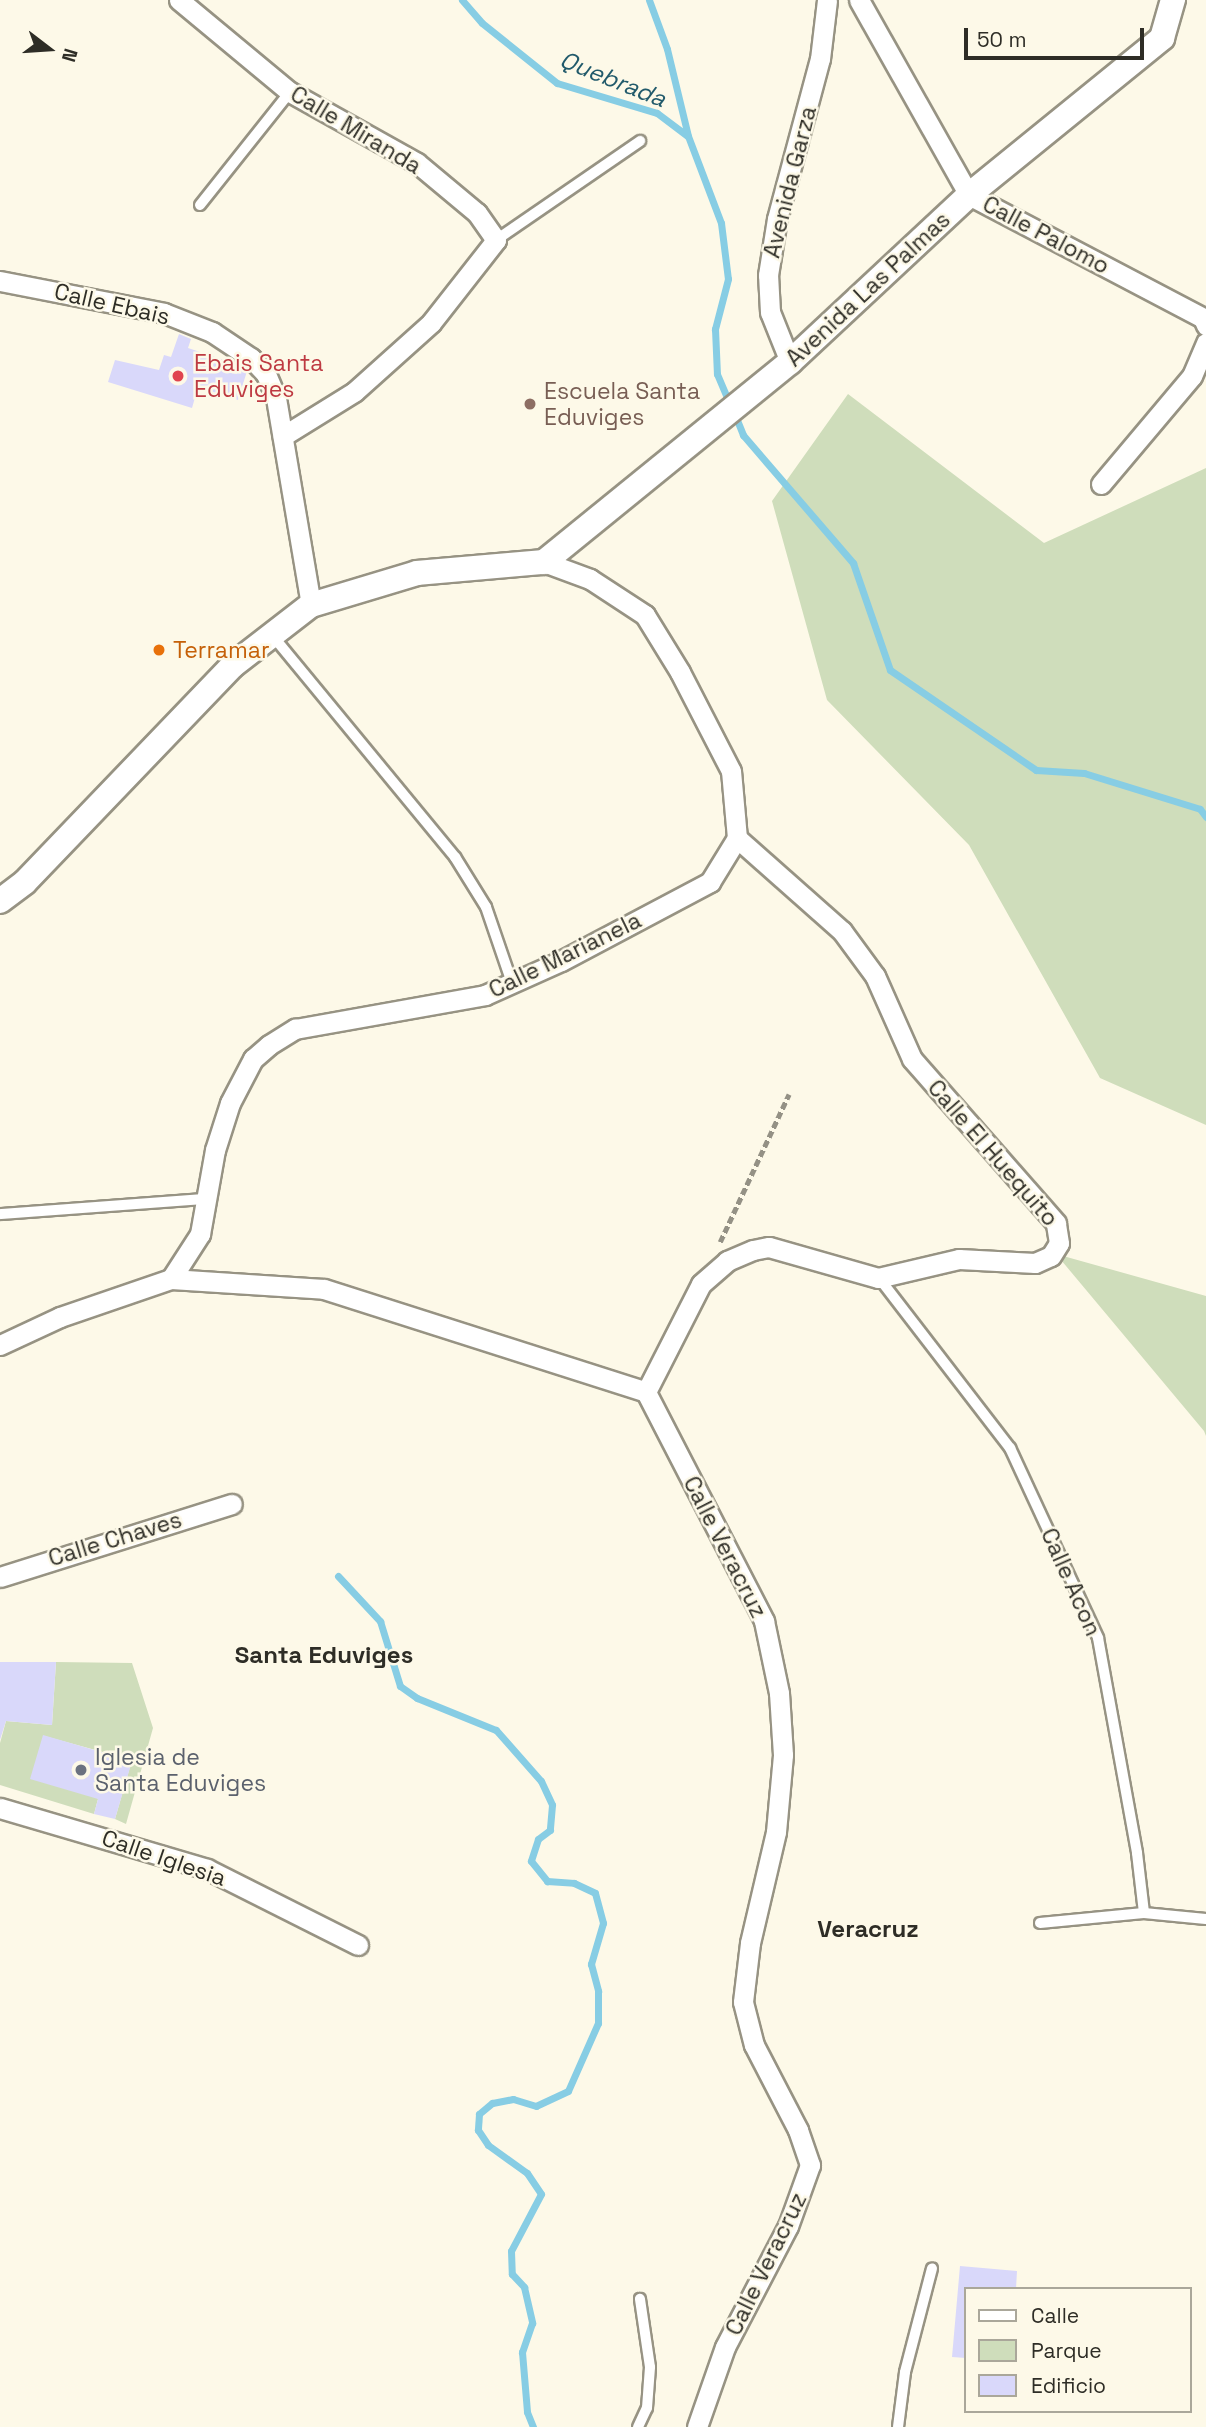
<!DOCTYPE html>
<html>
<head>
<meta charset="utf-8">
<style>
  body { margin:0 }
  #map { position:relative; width:1206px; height:2427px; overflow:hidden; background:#fdf9e8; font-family:"Space Grotesk",sans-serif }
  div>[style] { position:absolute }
  .green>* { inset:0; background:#cfddbb }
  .stream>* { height:7px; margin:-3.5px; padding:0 3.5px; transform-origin:3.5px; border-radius:3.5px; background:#87cde4 }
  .building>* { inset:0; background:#d9d8fa }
  .path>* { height:4.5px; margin-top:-2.25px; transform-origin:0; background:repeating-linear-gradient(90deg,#949185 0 7px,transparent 0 10.5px) }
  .roads { filter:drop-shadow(2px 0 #979383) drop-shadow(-2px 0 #979383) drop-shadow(0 2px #979383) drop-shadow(0 -2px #979383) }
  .service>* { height:10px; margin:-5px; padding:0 5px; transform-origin:5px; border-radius:5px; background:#fff }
  .minor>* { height:19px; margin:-9.5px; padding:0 9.5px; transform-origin:9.5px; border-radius:9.5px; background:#fff }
  .tertiary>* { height:24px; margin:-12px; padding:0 12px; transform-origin:12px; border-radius:12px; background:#fff }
  .dots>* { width:19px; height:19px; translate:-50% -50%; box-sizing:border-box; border:4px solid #fdf9e8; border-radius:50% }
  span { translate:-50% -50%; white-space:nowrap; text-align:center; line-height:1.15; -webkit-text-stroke:5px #fdf9e8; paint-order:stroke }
  .street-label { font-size:23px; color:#2e2d26 }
  .health-label { font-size:23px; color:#be3a42 }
  .left { translate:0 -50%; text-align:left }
  .education-label { font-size:23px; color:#785e54 }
  .food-label { font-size:23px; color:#c56008 }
  .worship-label { font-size:23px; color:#5b616d }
  .water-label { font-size:24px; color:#215a6b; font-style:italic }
  .neighbourhood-label { font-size:24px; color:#2e2d26; font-weight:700 }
  .legend { position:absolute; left:964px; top:2287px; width:228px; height:126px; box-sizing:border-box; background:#fdf9e8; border:2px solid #aaa79a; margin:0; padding:9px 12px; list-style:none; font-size:21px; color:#2e2d26 }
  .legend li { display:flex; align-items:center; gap:14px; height:35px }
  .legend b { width:35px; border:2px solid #aaa79a }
  .north { position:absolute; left:14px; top:14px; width:70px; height:70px; -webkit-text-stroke:5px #fdf9e8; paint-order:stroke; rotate:107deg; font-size:19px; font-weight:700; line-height:28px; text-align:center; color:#2e2d26 }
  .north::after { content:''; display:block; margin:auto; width:24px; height:32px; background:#2e2d26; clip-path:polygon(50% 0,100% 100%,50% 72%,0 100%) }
  .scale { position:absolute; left:964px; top:28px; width:180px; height:32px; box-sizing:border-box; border:4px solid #2e2d26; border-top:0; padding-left:9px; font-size:21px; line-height:24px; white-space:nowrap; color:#2e2d26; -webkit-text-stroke:5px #fdf9e8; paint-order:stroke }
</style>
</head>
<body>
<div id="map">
  <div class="green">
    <div style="clip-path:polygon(848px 394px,1044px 543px,1206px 468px,1206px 1125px,1100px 1078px,969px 845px,827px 700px,772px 501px)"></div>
    <div style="clip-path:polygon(1056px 1254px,1206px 1296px,1206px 1436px,1204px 1431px)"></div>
    <div style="clip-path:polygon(56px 1662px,132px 1663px,153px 1728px,126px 1824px,115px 1819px,132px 1760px,44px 1736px,98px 1799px,94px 1814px,0 1785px,0 1743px,6px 1721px,52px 1725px)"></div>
  </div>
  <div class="stream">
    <div style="left:462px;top:0;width:30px;rotate:49deg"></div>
    <div style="left:482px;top:23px;width:96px;rotate:38.7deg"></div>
    <div style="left:557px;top:83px;width:104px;rotate:16.7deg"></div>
    <div style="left:657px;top:113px;width:38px;rotate:37deg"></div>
    <div style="left:649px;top:0;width:52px;rotate:69.8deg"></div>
    <div style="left:667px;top:49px;width:89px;rotate:76.4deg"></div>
    <div style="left:688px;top:136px;width:93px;rotate:69.2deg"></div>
    <div style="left:721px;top:223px;width:56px;rotate:82.9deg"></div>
    <div style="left:728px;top:279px;width:52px;rotate:104.6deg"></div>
    <div style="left:715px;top:329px;width:45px;rotate:87.5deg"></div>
    <div style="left:717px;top:374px;width:33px;rotate:67deg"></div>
    <div style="left:735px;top:415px;width:22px;rotate:68deg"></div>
    <div style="left:743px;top:435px;width:169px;rotate:49.3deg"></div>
    <div style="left:853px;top:563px;width:113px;rotate:70.9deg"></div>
    <div style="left:890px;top:670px;width:177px;rotate:34.4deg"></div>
    <div style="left:1036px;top:770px;width:48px;rotate:3.6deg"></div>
    <div style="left:1084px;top:773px;width:121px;rotate:17.2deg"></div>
    <div style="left:1200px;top:809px;width:10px;rotate:53deg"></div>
    <div style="left:338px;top:1576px;width:62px;rotate:47deg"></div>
    <div style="left:380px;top:1621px;width:68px;rotate:72.9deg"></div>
    <div style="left:400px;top:1686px;width:21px;rotate:35deg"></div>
    <div style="left:417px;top:1698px;width:85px;rotate:22.1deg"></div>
    <div style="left:496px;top:1730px;width:68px;rotate:48.6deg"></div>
    <div style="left:541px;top:1781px;width:26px;rotate:65deg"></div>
    <div style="left:552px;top:1805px;width:25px;rotate:95deg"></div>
    <div style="left:550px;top:1830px;width:15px;rotate:143deg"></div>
    <div style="left:538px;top:1839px;width:23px;rotate:108deg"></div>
    <div style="left:531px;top:1861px;width:26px;rotate:51deg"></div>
    <div style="left:547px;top:1881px;width:27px;rotate:4deg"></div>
    <div style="left:574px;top:1883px;width:23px;rotate:25deg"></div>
    <div style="left:595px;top:1893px;width:31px;rotate:75deg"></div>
    <div style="left:603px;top:1923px;width:43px;rotate:106.3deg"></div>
    <div style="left:591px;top:1964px;width:28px;rotate:75deg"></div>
    <div style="left:598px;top:1991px;width:32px;rotate:90deg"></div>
    <div style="left:598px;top:2023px;width:74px;rotate:113.8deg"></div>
    <div style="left:568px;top:2091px;width:35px;rotate:155deg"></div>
    <div style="left:536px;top:2106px;width:24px;rotate:-163deg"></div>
    <div style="left:513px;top:2099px;width:21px;rotate:169deg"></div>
    <div style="left:492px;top:2103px;width:17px;rotate:140deg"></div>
    <div style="left:479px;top:2114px;width:16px;rotate:94deg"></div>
    <div style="left:478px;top:2130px;width:18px;rotate:56deg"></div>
    <div style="left:488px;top:2145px;width:48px;rotate:35.7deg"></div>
    <div style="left:527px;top:2173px;width:25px;rotate:56deg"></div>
    <div style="left:541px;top:2194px;width:64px;rotate:117.8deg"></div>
    <div style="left:511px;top:2251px;width:23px;rotate:88deg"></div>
    <div style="left:512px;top:2274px;width:18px;rotate:47deg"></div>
    <div style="left:524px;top:2287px;width:37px;rotate:77deg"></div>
    <div style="left:532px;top:2323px;width:31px;rotate:109deg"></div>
    <div style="left:522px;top:2352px;width:60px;rotate:85.2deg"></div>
    <div style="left:527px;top:2412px;width:16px;rotate:68deg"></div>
  </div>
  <div class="building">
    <div style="clip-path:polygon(179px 334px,191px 339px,188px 348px,248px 368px,238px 400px,198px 387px,192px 408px,108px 382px,115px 360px,159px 370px,164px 355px,171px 357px)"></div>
    <div style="clip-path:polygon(0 1662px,56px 1662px,52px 1725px,6px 1721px,0 1740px)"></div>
    <div style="clip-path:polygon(43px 1735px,132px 1761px,115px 1819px,94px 1814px,98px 1799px,30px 1779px)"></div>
    <div style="clip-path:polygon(960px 2266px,1017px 2271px,1016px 2289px,966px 2289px,966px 2358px,952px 2357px)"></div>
  </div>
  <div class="path">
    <div style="left:720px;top:1242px;width:163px;rotate:-65deg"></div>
  </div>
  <div class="roads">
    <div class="service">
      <div style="left:200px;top:205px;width:144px;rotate:-51.5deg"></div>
      <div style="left:496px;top:240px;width:175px;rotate:-34.5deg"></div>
      <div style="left:272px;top:635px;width:288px;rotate:50.5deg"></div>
      <div style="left:455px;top:857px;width:59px;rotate:58.2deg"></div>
      <div style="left:486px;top:907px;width:80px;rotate:71.1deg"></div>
      <div style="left:0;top:1214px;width:206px;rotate:-4.2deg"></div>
      <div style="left:879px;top:1278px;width:215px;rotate:52.4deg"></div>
      <div style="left:1010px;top:1448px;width:209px;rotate:65.1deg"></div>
      <div style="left:1098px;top:1638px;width:219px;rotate:79.7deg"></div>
      <div style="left:1137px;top:1853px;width:60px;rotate:83.3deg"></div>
      <div style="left:1144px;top:1913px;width:62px;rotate:5.5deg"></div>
      <div style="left:1040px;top:1923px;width:104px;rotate:-5.5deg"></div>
      <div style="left:638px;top:2427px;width:21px;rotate:-65deg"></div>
      <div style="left:647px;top:2408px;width:41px;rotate:-85.8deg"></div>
      <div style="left:650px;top:2367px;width:69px;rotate:-98.4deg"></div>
      <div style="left:898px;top:2427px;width:55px;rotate:-82.7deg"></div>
      <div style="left:905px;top:2372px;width:107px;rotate:-75.4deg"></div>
    </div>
    <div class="minor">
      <div style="left:179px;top:0;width:144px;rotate:39.7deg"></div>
      <div style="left:290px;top:92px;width:145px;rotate:29.2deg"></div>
      <div style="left:417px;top:163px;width:78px;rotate:39.8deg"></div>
      <div style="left:477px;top:213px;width:33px;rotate:55deg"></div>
      <div style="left:496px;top:240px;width:105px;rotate:128.1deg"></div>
      <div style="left:431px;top:323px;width:103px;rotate:138.1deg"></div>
      <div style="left:354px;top:392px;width:84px;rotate:148.2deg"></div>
      <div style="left:859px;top:0;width:224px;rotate:60.6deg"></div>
      <div style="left:969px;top:195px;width:264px;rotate:27.7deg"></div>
      <div style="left:1203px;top:318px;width:8px;rotate:67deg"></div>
      <div style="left:0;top:281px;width:167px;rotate:11deg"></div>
      <div style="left:164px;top:313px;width:52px;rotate:21.6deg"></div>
      <div style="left:212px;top:332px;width:47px;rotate:33.7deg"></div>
      <div style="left:251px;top:358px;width:22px;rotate:47deg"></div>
      <div style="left:266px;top:374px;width:26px;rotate:67deg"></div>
      <div style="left:276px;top:398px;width:210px;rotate:80.4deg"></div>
      <div style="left:790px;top:362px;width:54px;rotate:-111.8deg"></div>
      <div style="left:770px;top:312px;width:37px;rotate:-93deg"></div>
      <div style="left:768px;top:275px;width:57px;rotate:-80.9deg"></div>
      <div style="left:777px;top:219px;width:166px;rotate:-75deg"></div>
      <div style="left:820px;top:59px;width:59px;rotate:-83.2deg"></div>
      <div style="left:1101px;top:484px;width:141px;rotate:-49.9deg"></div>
      <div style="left:1192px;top:376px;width:36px;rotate:-67deg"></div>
      <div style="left:171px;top:1279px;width:54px;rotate:-57.2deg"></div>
      <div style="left:200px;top:1234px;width:85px;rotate:-79.9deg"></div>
      <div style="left:215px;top:1150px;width:49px;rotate:-72.3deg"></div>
      <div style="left:230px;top:1103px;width:50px;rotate:-62.4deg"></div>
      <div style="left:253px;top:1059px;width:21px;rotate:-41deg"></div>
      <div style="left:269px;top:1045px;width:31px;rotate:-32deg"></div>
      <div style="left:295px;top:1029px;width:193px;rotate:-10.1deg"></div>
      <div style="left:485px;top:995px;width:83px;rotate:-24.1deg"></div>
      <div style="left:561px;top:961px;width:169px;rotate:-27.9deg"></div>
      <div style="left:710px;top:882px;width:52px;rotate:-58.5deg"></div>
      <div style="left:737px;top:838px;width:67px;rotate:-95.1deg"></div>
      <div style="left:731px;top:771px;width:111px;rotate:-117.3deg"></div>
      <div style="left:680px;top:672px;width:67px;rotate:-121.6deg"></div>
      <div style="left:645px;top:615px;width:66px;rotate:-146.8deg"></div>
      <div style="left:590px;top:579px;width:49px;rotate:-159.7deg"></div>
      <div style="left:0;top:1345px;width:66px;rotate:-25deg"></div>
      <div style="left:60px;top:1317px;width:117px;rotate:-18.9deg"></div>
      <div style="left:171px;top:1279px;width:153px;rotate:3.7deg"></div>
      <div style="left:324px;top:1289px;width:338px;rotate:17.7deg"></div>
      <div style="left:646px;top:1392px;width:258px;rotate:62.7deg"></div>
      <div style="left:764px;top:1621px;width:74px;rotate:78.2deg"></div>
      <div style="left:779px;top:1693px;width:62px;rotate:86.3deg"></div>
      <div style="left:783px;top:1755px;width:77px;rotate:95.2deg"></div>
      <div style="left:776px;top:1832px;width:114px;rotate:103.2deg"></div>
      <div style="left:750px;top:1943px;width:59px;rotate:96.8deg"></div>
      <div style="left:743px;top:2002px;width:44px;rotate:75.7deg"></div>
      <div style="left:754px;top:2045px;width:96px;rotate:62.6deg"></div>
      <div style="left:798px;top:2130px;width:37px;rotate:71deg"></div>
      <div style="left:810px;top:2165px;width:65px;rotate:109.8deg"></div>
      <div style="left:788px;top:2226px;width:136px;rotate:117.5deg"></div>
      <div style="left:725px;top:2347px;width:85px;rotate:109.3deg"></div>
      <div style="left:646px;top:1392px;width:121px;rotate:-63deg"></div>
      <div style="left:701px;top:1284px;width:35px;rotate:-41deg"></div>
      <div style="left:727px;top:1261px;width:28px;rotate:-23deg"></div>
      <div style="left:753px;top:1250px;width:16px;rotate:-11deg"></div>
      <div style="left:769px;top:1247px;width:113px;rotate:15.9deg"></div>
      <div style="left:878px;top:1278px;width:83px;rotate:-13.2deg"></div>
      <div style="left:959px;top:1259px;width:76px;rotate:3deg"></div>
      <div style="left:1035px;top:1263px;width:17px;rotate:-24deg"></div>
      <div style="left:1051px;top:1256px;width:15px;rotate:-58deg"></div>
      <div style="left:1059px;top:1243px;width:20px;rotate:-99deg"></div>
      <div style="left:1056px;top:1223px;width:218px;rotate:-131.3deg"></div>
      <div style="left:912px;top:1059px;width:91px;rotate:-114deg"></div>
      <div style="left:875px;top:976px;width:56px;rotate:-126.3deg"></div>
      <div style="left:842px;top:931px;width:140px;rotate:-138.5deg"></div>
      <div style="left:0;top:1577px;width:243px;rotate:-17.5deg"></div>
      <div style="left:0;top:1808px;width:216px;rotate:16.4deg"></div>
      <div style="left:207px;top:1869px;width:169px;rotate:26.7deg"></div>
    </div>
    <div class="tertiary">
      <div style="left:0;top:901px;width:31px;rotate:-37deg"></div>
      <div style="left:25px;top:882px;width:299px;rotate:-46.2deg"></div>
      <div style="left:232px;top:666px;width:100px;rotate:-37.7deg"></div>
      <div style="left:311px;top:605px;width:111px;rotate:-16.8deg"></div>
      <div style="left:417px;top:573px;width:127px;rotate:-5deg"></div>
      <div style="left:544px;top:562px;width:317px;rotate:-39.1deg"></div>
      <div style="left:790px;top:362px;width:245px;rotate:-43deg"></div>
      <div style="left:969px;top:195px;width:249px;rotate:-39.1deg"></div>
      <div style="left:1162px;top:38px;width:40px;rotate:-74deg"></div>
    </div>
  </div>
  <div class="dots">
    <div style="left:178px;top:376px;background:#e0444e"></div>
    <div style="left:530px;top:404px;background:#8d6e63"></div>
    <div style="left:159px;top:650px;background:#e8710a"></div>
    <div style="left:81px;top:1770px;background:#6b7280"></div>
  </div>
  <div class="street-label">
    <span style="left:356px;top:130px;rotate:31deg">Calle Miranda</span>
    <span style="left:790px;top:182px;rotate:-76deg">Avenida Garza</span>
    <span style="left:1046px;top:235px;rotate:28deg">Calle Palomo</span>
    <span style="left:868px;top:289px;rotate:-43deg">Avenida Las Palmas</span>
    <span style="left:112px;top:304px;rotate:13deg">Calle Ebais</span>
    <span style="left:565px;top:955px;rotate:-26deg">Calle Marianela</span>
    <span style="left:993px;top:1153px;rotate:49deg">Calle El Huequito</span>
    <span style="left:115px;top:1539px;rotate:-17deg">Calle Chaves</span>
    <span style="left:725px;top:1547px;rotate:63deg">Calle Veracruz</span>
    <span style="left:1071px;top:1582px;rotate:66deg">Calle Acon</span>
    <span style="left:164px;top:1858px;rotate:19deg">Calle Iglesia</span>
    <span style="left:766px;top:2264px;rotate:-64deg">Calle Veracruz</span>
  </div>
  <div class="health-label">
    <span class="left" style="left:194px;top:376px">Ebais Santa<br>Eduviges</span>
  </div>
  <div class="education-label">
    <span class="left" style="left:544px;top:404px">Escuela Santa<br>Eduviges</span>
  </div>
  <div class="food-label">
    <span class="left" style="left:173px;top:650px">Terramar</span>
  </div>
  <div class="worship-label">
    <span class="left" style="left:95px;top:1770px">Iglesia de<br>Santa Eduviges</span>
  </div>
  <div class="water-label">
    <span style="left:613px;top:79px;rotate:22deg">Quebrada</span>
  </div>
  <div class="neighbourhood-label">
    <span style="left:324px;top:1655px">Santa Eduviges</span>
    <span style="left:868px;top:1929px">Veracruz</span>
  </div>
  <ul class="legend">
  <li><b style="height:9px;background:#fff"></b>Calle</li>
  <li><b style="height:19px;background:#cfddbb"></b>Parque</li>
  <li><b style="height:19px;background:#d9d8fa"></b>Edificio</li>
  </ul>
  <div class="north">N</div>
  <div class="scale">50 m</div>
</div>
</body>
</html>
